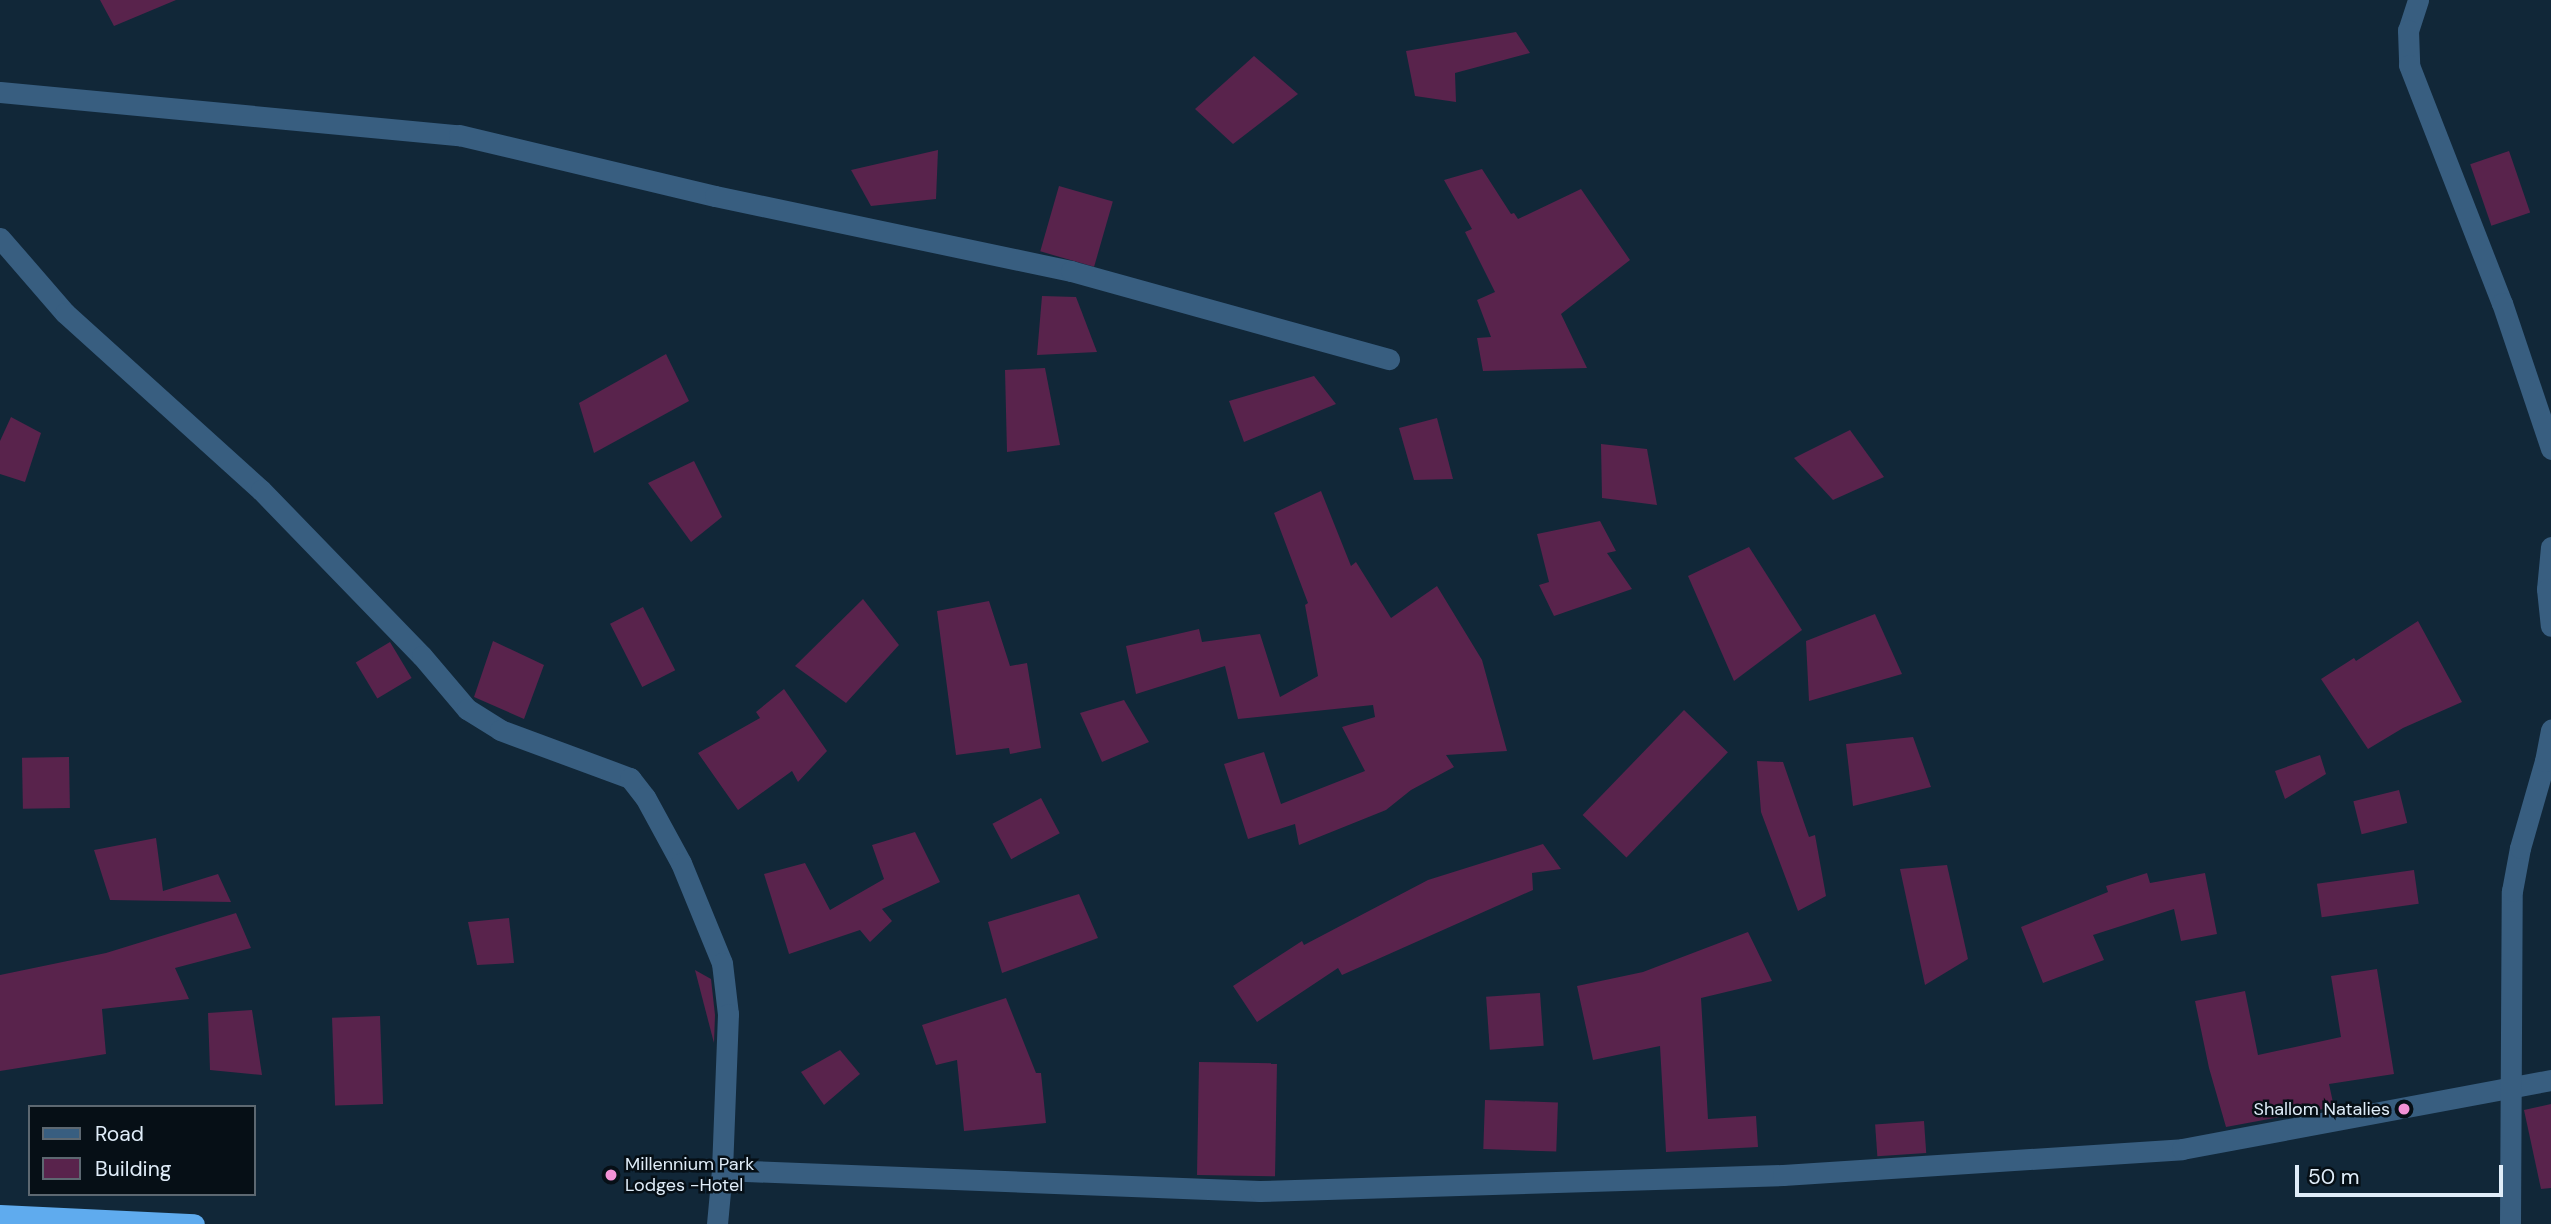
<!DOCTYPE html>
<html>
<head>
<meta charset="utf-8">
<style>
  body { margin:0 }
  #map { position:relative; width:2551px; height:1224px; overflow:hidden; background:#112738; font-family:"DM Sans",sans-serif }
  div>[style] { position:absolute }
  .building>* { inset:0; background:#59234c; transform-origin:0 0 }
  .minor>* { height:21px; margin:-10.5px; padding:0 10.5px; transform-origin:10.5px; border-radius:10.5px; background:#385e80 }
  .highway>* { height:21px; margin:-10.5px; padding:0 10.5px; transform-origin:10.5px; border-radius:10.5px; background:#5fabee }
  .dots>* { width:19px; height:19px; translate:-50% -50%; box-sizing:border-box; border:4px solid #060f16; border-radius:50% }
  span { translate:-50% -50%; white-space:nowrap; text-align:center; line-height:1.15; -webkit-text-stroke:5px #060f16; paint-order:stroke }
  .poi-label { font-size:18px; color:#e0edf9 }
  .right { translate:-100% -50%; text-align:right }
  .left { translate:0 -50%; text-align:left }
  .legend { position:absolute; left:28px; top:1105px; width:228px; height:91px; box-sizing:border-box; background:#060f16; border:2px solid #5d6871; margin:0; padding:9px 12px; list-style:none; font-size:21px; color:#e0edf9 }
  .legend li { display:flex; align-items:center; gap:14px; height:35px }
  .legend b { width:35px; border:2px solid #5d6871 }
  .scale { position:absolute; left:2295px; top:1165px; width:208px; height:32px; box-sizing:border-box; border:4px solid #e0edf9; border-top:0; padding-left:9px; font-size:21px; line-height:24px; white-space:nowrap; color:#e0edf9; -webkit-text-stroke:5px #060f16; paint-order:stroke }
</style>
</head>
<body>
<div id="map">
  <div class="building">
    <div style="clip-path:polygon(100px 0,176px 0,114px 26px)"></div>
    <div style="clip-path:polygon(1516px 32px,1530px 53px,1455px 73px,1456px 102px,1415px 96px,1406px 51px)"></div>
    <div style="clip-path:polygon(1254px 56px,1298px 94px,1233px 144px,1195px 109px)"></div>
    <div style="clip-path:polygon(938px 150px,936px 199px,871px 206px,851px 170px)"></div>
    <div style="left:2509px;top:151px;width:65px;height:41px;rotate:71deg"></div>
    <div style="clip-path:polygon(1482px 169px,1511px 214px,1514px 213px,1518px 219px,1581px 189px,1630px 260px,1561px 314px,1587px 368px,1483px 371px,1477px 338px,1491px 337px,1477px 300px,1495px 292px,1465px 232px,1472px 229px,1444px 180px)"></div>
    <div style="left:1059px;top:186px;width:56px;height:68px;rotate:16deg"></div>
    <div style="clip-path:polygon(1042px 296px,1076px 297px,1097px 352px,1037px 355px)"></div>
    <div style="clip-path:polygon(666px 354px,689px 401px,594px 453px,579px 403px)"></div>
    <div style="clip-path:polygon(1045px 368px,1060px 445px,1007px 452px,1005px 370px)"></div>
    <div style="clip-path:polygon(1314px 376px,1336px 404px,1244px 442px,1229px 401px)"></div>
    <div style="clip-path:polygon(11px 417px,41px 433px,25px 482px,0 474px,0 441px)"></div>
    <div style="clip-path:polygon(1437px 418px,1453px 479px,1414px 480px,1399px 428px)"></div>
    <div style="clip-path:polygon(1850px 430px,1884px 477px,1833px 500px,1794px 458px)"></div>
    <div style="clip-path:polygon(1601px 444px,1647px 449px,1657px 505px,1602px 498px)"></div>
    <div style="clip-path:polygon(694px 461px,722px 517px,691px 542px,648px 483px)"></div>
    <div style="clip-path:polygon(1321px 491px,1351px 566px,1356px 562px,1391px 618px,1437px 586px,1482px 660px,1507px 751px,1446px 755px,1454px 767px,1411px 790px,1386px 810px,1299px 845px,1295px 824px,1248px 839px,1224px 764px,1264px 752px,1281px 804px,1365px 771px,1342px 727px,1375px 717px,1373px 705px,1238px 719px,1225px 666px,1136px 694px,1126px 646px,1199px 629px,1202px 642px,1260px 634px,1280px 697px,1318px 676px,1305px 605px,1308px 603px,1274px 513px)"></div>
    <div style="clip-path:polygon(1600px 521px,1616px 551px,1607px 553px,1632px 589px,1554px 616px,1539px 585px,1549px 582px,1537px 534px)"></div>
    <div style="clip-path:polygon(1749px 547px,1802px 630px,1734px 681px,1688px 576px)"></div>
    <div style="clip-path:polygon(863px 599px,899px 645px,846px 703px,795px 666px)"></div>
    <div style="clip-path:polygon(989px 601px,1010px 666px,1027px 663px,1041px 748px,1010px 754px,1009px 748px,956px 755px,937px 611px)"></div>
    <div style="left:643px;top:607px;width:71px;height:37px;rotate:63deg"></div>
    <div style="clip-path:polygon(1875px 614px,1902px 674px,1809px 701px,1806px 641px)"></div>
    <div style="clip-path:polygon(2418px 621px,2462px 702px,2403px 728px,2368px 749px,2321px 679px,2354px 658px,2356px 661px)"></div>
    <div style="clip-path:polygon(493px 641px,544px 665px,524px 719px,474px 697px)"></div>
    <div style="left:390px;top:642px;width:42px;height:40px;rotate:59deg"></div>
    <div style="clip-path:polygon(784px 689px,827px 751px,798px 782px,792px 771px,738px 810px,698px 753px,760px 718px,756px 712px)"></div>
    <div style="clip-path:polygon(1124px 700px,1149px 742px,1102px 762px,1080px 713px)"></div>
    <div style="left:1684px;top:710px;width:61px;height:146px;rotate:44deg"></div>
    <div style="clip-path:polygon(1913px 737px,1931px 787px,1853px 806px,1846px 744px)"></div>
    <div style="clip-path:polygon(2320px 755px,2326px 774px,2285px 799px,2275px 771px)"></div>
    <div style="left:69px;top:757px;width:51px;height:47px;rotate:89deg"></div>
    <div style="clip-path:polygon(1757px 761px,1783px 762px,1809px 837px,1815px 835px,1826px 896px,1798px 911px,1761px 812px)"></div>
    <div style="left:2399px;top:790px;width:34px;height:47px;rotate:76deg"></div>
    <div style="left:1041px;top:798px;width:40px;height:55px;rotate:62deg"></div>
    <div style="clip-path:polygon(915px 832px,940px 882px,882px 909px,892px 921px,870px 942px,860px 930px,789px 954px,764px 874px,805px 863px,830px 910px,884px 879px,872px 845px)"></div>
    <div style="clip-path:polygon(156px 838px,163px 891px,218px 874px,231px 902px,110px 900px,94px 850px)"></div>
    <div style="clip-path:polygon(1543px 844px,1561px 869px,1532px 873px,1533px 890px,1342px 975px,1338px 968px,1257px 1022px,1233px 986px,1302px 941px,1304px 945px,1428px 880px)"></div>
    <div style="clip-path:polygon(1947px 865px,1968px 959px,1925px 985px,1900px 869px)"></div>
    <div style="left:2414px;top:870px;width:34px;height:98px;rotate:82deg"></div>
    <div style="clip-path:polygon(2147px 873px,2150px 883px,2205px 873px,2217px 934px,2181px 941px,2174px 909px,2093px 935px,2104px 960px,2043px 983px,2021px 927px,2108px 892px,2106px 886px)"></div>
    <div style="clip-path:polygon(1079px 894px,1098px 938px,1002px 973px,988px 922px)"></div>
    <div style="clip-path:polygon(236px 913px,251px 948px,175px 968px,189px 999px,102px 1009px,106px 1054px,0 1071px,0 975px,106px 953px)"></div>
    <div style="clip-path:polygon(509px 918px,514px 963px,477px 965px,468px 922px)"></div>
    <div style="clip-path:polygon(1748px 932px,1772px 981px,1701px 998px,1708px 1119px,1756px 1116px,1758px 1147px,1666px 1152px,1660px 1046px,1593px 1060px,1577px 986px,1643px 972px)"></div>
    <div style="clip-path:polygon(2377px 969px,2394px 1074px,2329px 1084px,2334px 1107px,2226px 1127px,2209px 1068px,2195px 1001px,2245px 991px,2258px 1055px,2341px 1037px,2331px 976px)"></div>
    <div style="clip-path:polygon(695px 970px,711px 979px,715px 1015px,714px 1043px)"></div>
    <div style="left:1540px;top:993px;width:53px;height:54px;rotate:86deg"></div>
    <div style="clip-path:polygon(1006px 998px,1036px 1073px,1041px 1073px,1046px 1123px,964px 1131px,957px 1060px,936px 1065px,922px 1025px)"></div>
    <div style="clip-path:polygon(252px 1010px,262px 1075px,210px 1070px,208px 1013px)"></div>
    <div style="left:380px;top:1016px;width:88px;height:48px;rotate:88deg"></div>
    <div style="clip-path:polygon(840px 1050px,860px 1074px,824px 1105px,801px 1072px)"></div>
    <div style="left:1199px;top:1062px;width:78px;height:113px;rotate:1deg"></div>
    <div style="left:1485px;top:1100px;width:73px;height:49px;rotate:2deg"></div>
    <div style="clip-path:polygon(2551px 1104px,2551px 1188px,2541px 1189px,2524px 1110px)"></div>
    <div style="left:1924px;top:1121px;width:32px;height:49px;rotate:86deg"></div>
  </div>
  <div class="minor">
    <div style="left:2418px;top:0;width:32px;rotate:108deg"></div>
    <div style="left:2408px;top:30px;width:35px;rotate:88deg"></div>
    <div style="left:2409px;top:65px;width:256px;rotate:68.7deg"></div>
    <div style="left:2502px;top:303px;width:154px;rotate:71.4deg"></div>
    <div style="left:0;top:92px;width:461px;rotate:5.4deg"></div>
    <div style="left:459px;top:135px;width:263px;rotate:13.4deg"></div>
    <div style="left:715px;top:196px;width:364px;rotate:11.9deg"></div>
    <div style="left:1071px;top:271px;width:330px;rotate:15.5deg"></div>
    <div style="left:0;top:238px;width:99px;rotate:49.1deg"></div>
    <div style="left:65px;top:313px;width:264px;rotate:42.1deg"></div>
    <div style="left:261px;top:490px;width:231px;rotate:45.9deg"></div>
    <div style="left:422px;top:656px;width:70px;rotate:49.7deg"></div>
    <div style="left:467px;top:709px;width:39px;rotate:32deg"></div>
    <div style="left:500px;top:730px;width:139px;rotate:20.3deg"></div>
    <div style="left:630px;top:778px;width:24px;rotate:52deg"></div>
    <div style="left:645px;top:797px;width:75px;rotate:61.4deg"></div>
    <div style="left:681px;top:863px;width:108px;rotate:67.7deg"></div>
    <div style="left:722px;top:963px;width:51px;rotate:83.3deg"></div>
    <div style="left:728px;top:1014px;width:156px;rotate:92.2deg"></div>
    <div style="left:2551px;top:547px;width:42px;rotate:95.4deg"></div>
    <div style="left:2547px;top:589px;width:37px;rotate:84deg"></div>
    <div style="left:717px;top:1224px;width:54px;rotate:-84.7deg"></div>
    <div style="left:722px;top:1170px;width:538px;rotate:2.24deg"></div>
    <div style="left:1260px;top:1191px;width:523px;rotate:-1.75deg"></div>
    <div style="left:1783px;top:1175px;width:400px;rotate:-3.7deg"></div>
    <div style="left:2182px;top:1149px;width:375px;rotate:-10.6deg"></div>
    <div style="left:2510px;top:1224px;width:333px;rotate:-89.7deg"></div>
    <div style="left:2512px;top:891px;width:44px;rotate:-79.5deg"></div>
    <div style="left:2520px;top:848px;width:91px;rotate:-74deg"></div>
    <div style="left:2545px;top:761px;width:32px;rotate:-79deg"></div>
  </div>
  <div class="highway">
    <div style="left:0;top:1215px;width:194px;rotate:2.7deg"></div>
  </div>
  <div class="dots">
    <div style="left:2404px;top:1109px;background:#f391d5"></div>
    <div style="left:611px;top:1175px;background:#f391d5"></div>
  </div>
  <div class="poi-label">
    <span class="right" style="left:2390px;top:1109px">Shallom Natalies</span>
    <span class="left" style="left:625px;top:1175px">Millennium Park<br>Lodges -Hotel</span>
  </div>
  <ul class="legend">
  <li><b style="height:9px;background:#385e80"></b>Road</li>
  <li><b style="height:19px;background:#59234c"></b>Building</li>
  </ul>
  <div class="scale">50 m</div>
</div>
</body>
</html>
